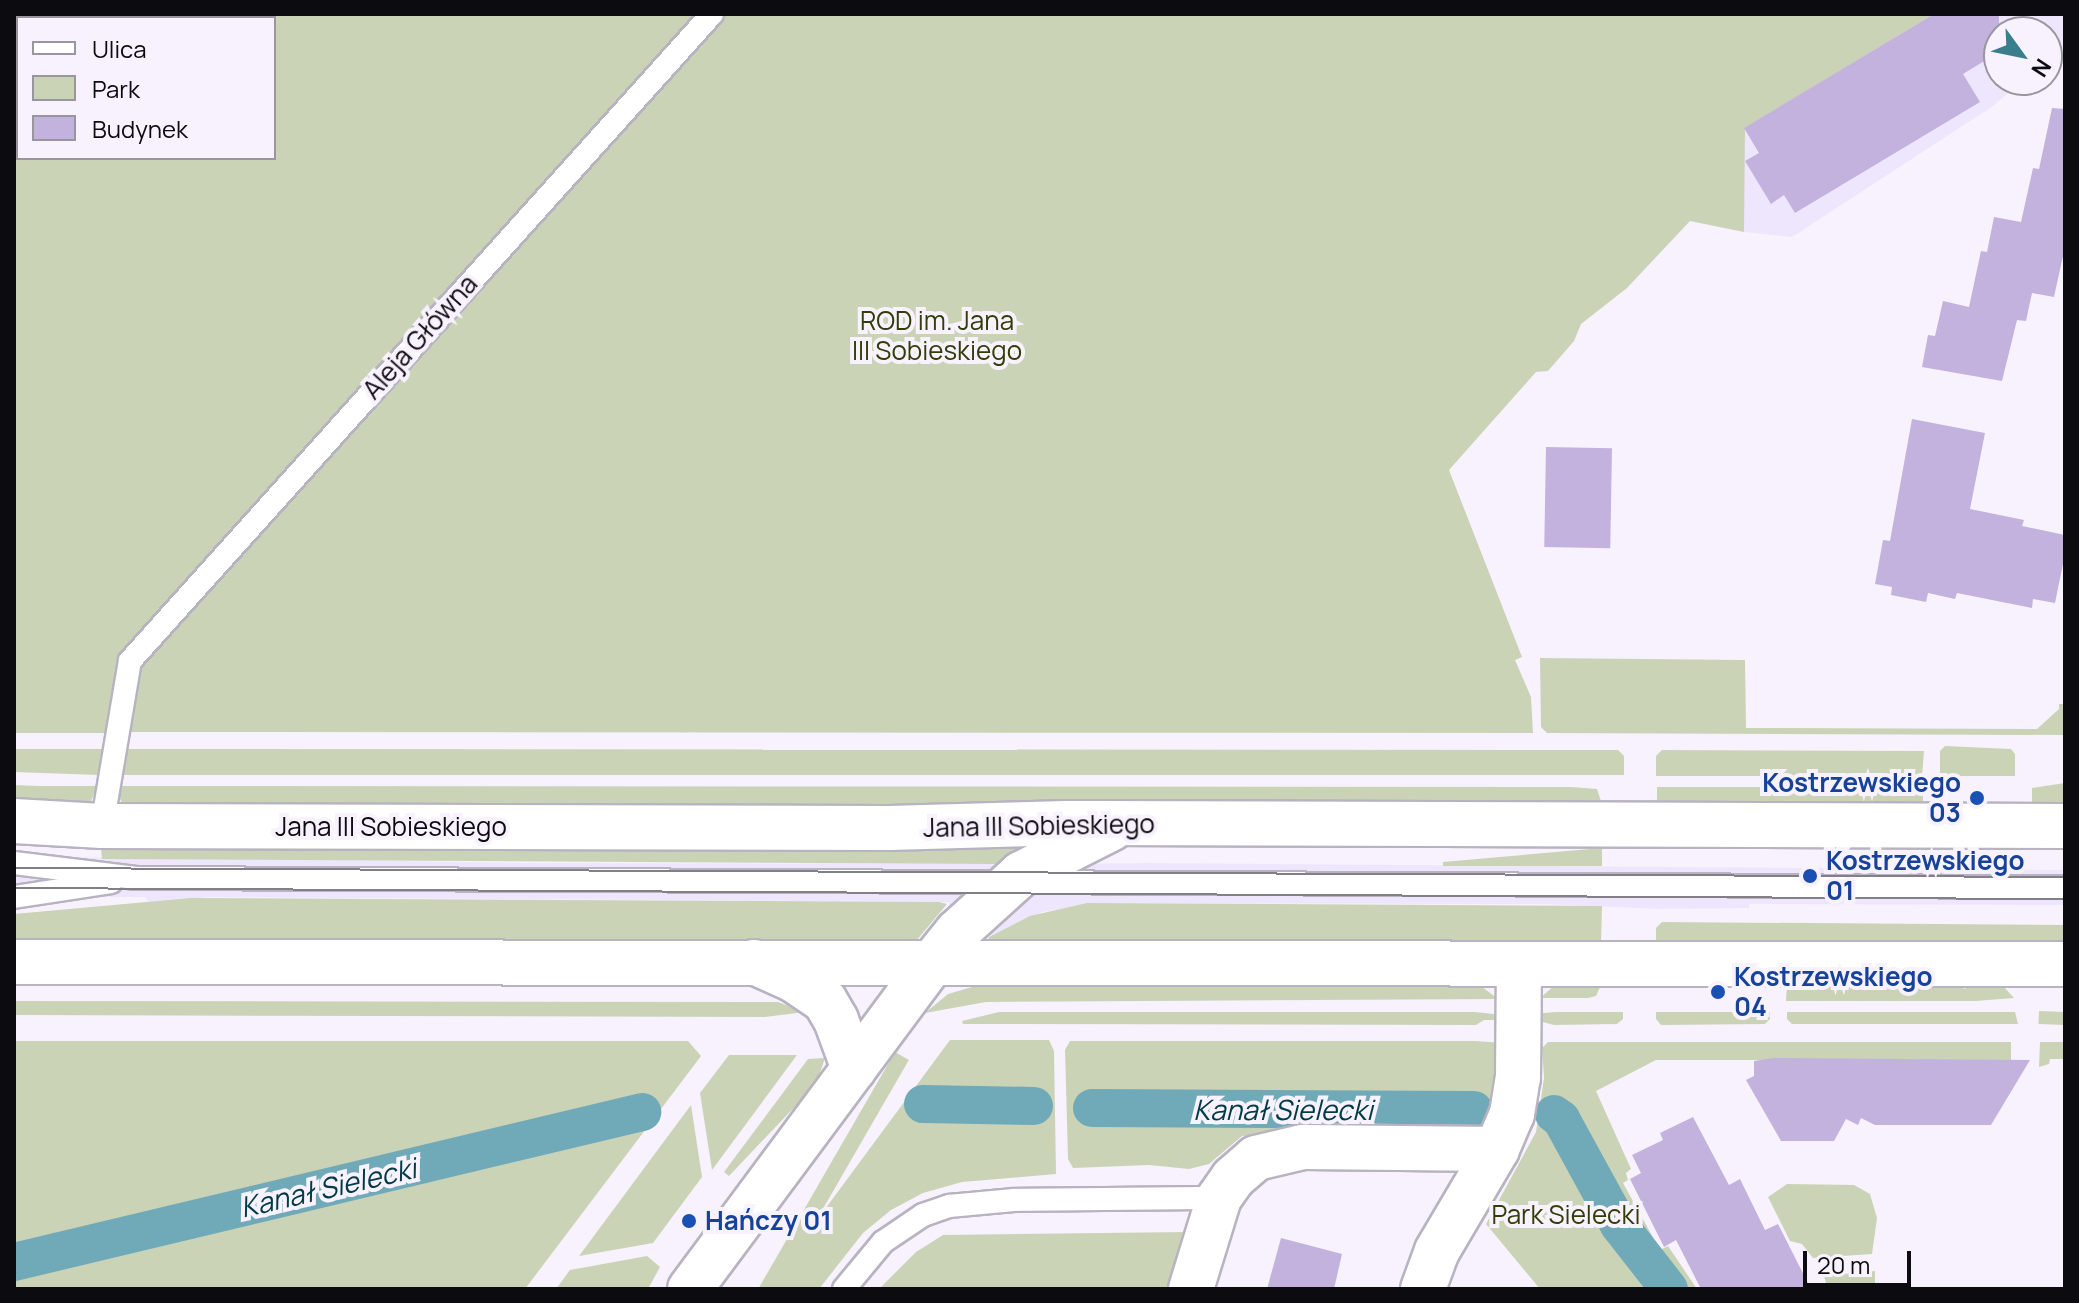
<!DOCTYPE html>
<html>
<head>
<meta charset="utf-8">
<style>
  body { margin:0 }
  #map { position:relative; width:2079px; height:1303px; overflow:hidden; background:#f7f2fe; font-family:Manrope,sans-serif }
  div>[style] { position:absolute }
  .built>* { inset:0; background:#eee6fc }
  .green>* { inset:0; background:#cbd3b7; transform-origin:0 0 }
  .canal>* { height:38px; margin:-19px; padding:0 19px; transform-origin:19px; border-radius:19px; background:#70aab8 }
  .building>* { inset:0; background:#c3b2de; transform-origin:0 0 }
  .roads { filter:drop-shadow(2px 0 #b8b3c1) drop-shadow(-2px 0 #b8b3c1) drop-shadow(0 2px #b8b3c1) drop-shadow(0 -2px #b8b3c1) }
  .service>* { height:22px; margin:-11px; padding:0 11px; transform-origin:11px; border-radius:11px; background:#fff }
  .minor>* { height:44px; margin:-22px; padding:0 22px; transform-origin:22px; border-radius:22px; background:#fff }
  .secondary>* { height:44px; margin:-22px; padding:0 22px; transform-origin:22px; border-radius:22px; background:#fff }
  .tram>* { height:2px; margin:-1px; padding:0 1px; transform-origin:1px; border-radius:1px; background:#827f87 }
  .dots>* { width:22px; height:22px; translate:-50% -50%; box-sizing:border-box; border:4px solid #f7f2fe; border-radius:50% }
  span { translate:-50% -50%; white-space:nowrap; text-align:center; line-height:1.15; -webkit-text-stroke:8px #f7f2fe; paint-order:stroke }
  .park-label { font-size:26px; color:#323d07 }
  .street-label { font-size:26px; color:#0c0b0f }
  .transit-label { font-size:26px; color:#164399; font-weight:700 }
  .right { translate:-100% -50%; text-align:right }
  .left { translate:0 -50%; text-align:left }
  .water-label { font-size:28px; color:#013b45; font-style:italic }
  .frame { position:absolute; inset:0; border:16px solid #0c0b0f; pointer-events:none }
  .legend { position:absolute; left:16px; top:16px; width:260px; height:144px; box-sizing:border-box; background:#f7f2fe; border:2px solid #99969e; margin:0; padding:10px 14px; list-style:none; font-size:24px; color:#0c0b0f }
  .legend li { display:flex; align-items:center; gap:16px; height:40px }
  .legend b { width:40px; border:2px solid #99969e }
  .north { position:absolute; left:1983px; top:16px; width:80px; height:80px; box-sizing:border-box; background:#f7f2fe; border:2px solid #99969e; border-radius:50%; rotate:123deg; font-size:22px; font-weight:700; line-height:32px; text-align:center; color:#0c0b0f }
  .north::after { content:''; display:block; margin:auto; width:28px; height:36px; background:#3a7e8d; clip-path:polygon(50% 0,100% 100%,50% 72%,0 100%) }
  .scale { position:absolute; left:1803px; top:1251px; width:108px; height:36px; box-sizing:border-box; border:4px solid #0c0b0f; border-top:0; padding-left:10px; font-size:24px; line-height:28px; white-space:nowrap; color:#0c0b0f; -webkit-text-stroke:6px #f7f2fe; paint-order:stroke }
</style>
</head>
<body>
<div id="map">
  <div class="built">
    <div style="clip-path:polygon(1934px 14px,2065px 14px,2065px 46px,2047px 61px,2047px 32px,1999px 32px,1999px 80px,2024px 80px,1993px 106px,1792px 237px,1744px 232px,1744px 129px)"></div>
    <div style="clip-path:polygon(172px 857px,527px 863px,1003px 864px,950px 906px,949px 902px,207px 897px,149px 903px,145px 897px,14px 897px,14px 858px)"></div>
    <div style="clip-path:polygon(1147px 863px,2065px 870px,2065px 905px,1749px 904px,1749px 908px,1660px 909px,1544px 904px,1099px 903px,1042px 912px,989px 937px,1068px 864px)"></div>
  </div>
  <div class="green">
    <div style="clip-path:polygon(evenodd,14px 14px,1934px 14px,1745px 128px,1744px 232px,1690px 221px,1627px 288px,1581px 324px,1574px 341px,1548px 371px,1536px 372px,1449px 470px,1522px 657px,1515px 660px,1531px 697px,1533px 733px,130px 732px,142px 664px,119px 659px,107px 733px,14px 733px,14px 14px,18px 18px,274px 18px,274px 158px,18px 158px,18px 18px)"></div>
    <div style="clip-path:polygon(1540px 658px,1745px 660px,1746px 728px,2037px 729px,2059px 709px,2059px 704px,2065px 704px,2065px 735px,1547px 733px,1541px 727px)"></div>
    <div style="clip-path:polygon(1945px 746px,2011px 749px,2015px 754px,2015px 776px,1940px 776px,1940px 751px)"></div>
    <div style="clip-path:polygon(14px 749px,104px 749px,99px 775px,14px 772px)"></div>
    <div style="clip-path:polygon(127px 749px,1618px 750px,1624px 756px,1624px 775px,122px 775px)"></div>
    <div style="clip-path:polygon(1662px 750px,1924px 751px,1922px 776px,1656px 776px,1656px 756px)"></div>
    <div style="clip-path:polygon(2065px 783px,2065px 804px,2032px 804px,2032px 788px)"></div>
    <div style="clip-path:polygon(14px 785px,38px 786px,97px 786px,90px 804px,14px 800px)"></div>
    <div style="clip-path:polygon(120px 786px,1571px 787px,1597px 789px,1602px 804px,1086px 799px,832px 806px,124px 806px,120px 799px)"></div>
    <div style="left:1923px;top:787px;width:17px;height:266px;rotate:90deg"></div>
    <div style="clip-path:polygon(1033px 844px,1035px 846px,995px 864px,102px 859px,101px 848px,830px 849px)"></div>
    <div style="clip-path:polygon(1602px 848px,1602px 866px,1443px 866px,1443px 862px)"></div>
    <div style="clip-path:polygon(191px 898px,939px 902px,947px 904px,916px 941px,14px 940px,14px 914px)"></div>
    <div style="clip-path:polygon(1087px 903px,1602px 906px,1601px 942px,988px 943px,989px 937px,1030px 916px)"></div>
    <div style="clip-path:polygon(1662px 922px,2065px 925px,2065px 942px,1656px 942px,1656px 928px)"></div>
    <div style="clip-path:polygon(979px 985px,1481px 986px,1498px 999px,986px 1002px,925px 1013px,948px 994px)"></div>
    <div style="clip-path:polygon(1601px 985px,1596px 996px,1588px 998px,1540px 998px,1554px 986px)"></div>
    <div style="clip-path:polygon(1808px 985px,1818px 989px,1822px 985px,1961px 985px,1964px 989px,1974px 985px,2002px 985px,2014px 998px,1975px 1001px,1786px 1001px,1787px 986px)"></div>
    <div style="clip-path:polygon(14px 1001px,778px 1002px,805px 1012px,765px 1017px,14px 1015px)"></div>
    <div style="left:2039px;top:1011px;width:26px;height:13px;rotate:2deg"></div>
    <div style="clip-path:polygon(999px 1012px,1475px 1012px,1503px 1015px,1503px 1020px,1484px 1020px,1476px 1025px,963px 1024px,962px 1021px)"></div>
    <div style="clip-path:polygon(1555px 1012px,1623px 1012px,1623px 1019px,1617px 1024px,1554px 1025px,1535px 1020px,1534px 1014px)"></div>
    <div style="clip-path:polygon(1656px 1012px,1770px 1012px,1770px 1019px,1765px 1024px,1661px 1025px,1656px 1019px)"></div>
    <div style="clip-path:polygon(1787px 1012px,2015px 1012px,2018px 1024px,1792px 1024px,1787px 1019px)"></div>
    <div style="clip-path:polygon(950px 1040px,1049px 1040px,1054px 1051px,1056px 1174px,962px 1182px,923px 1193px,891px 1210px,863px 1233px,819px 1289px,766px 1289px)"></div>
    <div style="clip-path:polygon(14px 1041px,688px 1041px,701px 1056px,525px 1289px,14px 1289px)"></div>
    <div style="clip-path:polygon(1070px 1041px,1475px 1041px,1504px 1043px,1490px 1128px,1242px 1136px,1209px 1164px,1189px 1169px,1149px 1165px,1073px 1168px,1068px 1159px,1065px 1050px)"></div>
    <div style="clip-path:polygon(1548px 1042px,2011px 1042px,2011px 1060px,1656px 1060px,1596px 1091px,1631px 1169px,1626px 1173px,1628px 1180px,1623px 1183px,1660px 1250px,1668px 1246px,1697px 1289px,1540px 1289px,1486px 1224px,1536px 1132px,1544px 1078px,1542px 1048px)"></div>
    <div style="clip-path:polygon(2040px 1042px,2065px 1042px,2065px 1059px,2050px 1059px,2049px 1064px,2039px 1067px)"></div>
    <div style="left:895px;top:1052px;width:16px;height:295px;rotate:30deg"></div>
    <div style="clip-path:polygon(729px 1055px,797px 1055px,712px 1170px,700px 1093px)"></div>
    <div style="clip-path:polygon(825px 1058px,819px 1076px,803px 1098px,729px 1176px,724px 1172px,808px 1059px)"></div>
    <div style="clip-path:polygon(691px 1105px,702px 1177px,653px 1243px,579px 1256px)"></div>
    <div style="clip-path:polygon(1787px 1184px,1854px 1185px,1870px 1194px,1877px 1218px,1872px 1254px,1813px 1258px,1802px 1244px,1790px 1241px,1768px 1197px)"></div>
    <div style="clip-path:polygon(1188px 1232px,1174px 1289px,879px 1289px,916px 1252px,943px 1235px)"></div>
    <div style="clip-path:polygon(647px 1256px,660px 1267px,648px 1289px,556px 1289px,570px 1270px)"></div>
    <div style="clip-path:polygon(1875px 1271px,1875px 1289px,1836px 1289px,1832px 1285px,1827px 1286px,1824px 1276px)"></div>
  </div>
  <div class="canal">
    <div style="left:923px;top:1104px;width:111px;rotate:1deg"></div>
    <div style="left:1092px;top:1108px;width:382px;rotate:0.3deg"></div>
    <div style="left:1554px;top:1114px;width:9px;rotate:36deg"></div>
    <div style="left:1561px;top:1119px;width:121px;rotate:61.3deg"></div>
    <div style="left:1619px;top:1225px;width:81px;rotate:52deg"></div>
    <div style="left:14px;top:1262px;width:646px;rotate:-13.43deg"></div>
  </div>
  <div class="building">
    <div style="clip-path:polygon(1934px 14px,1999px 14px,1999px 52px,1963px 74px,1980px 102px,1795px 213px,1784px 195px,1771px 204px,1745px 161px,1759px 153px,1744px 128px)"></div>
    <div style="clip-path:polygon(2052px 108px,2065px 109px,2065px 247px,2054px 297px,2032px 293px,2026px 321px,2017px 320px,2002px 381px,1922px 367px,1928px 335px,1935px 336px,1943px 301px,1969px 307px,1981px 251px,1987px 252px,1994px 217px,2021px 222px,2033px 168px,2039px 169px)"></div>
    <div style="clip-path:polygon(1912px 419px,1985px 433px,1970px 509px,2024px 520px,2022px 526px,2065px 535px,2065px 554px,2055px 603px,2033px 599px,2032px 608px,1957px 593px,1955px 599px,1928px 593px,1926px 602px,1891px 595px,1892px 587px,1875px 584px,1883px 540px,1890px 541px)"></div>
    <div style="left:1546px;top:447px;width:66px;height:100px;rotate:1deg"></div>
    <div style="clip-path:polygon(1773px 1058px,2030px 1060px,1991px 1125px,1875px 1125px,1861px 1118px,1858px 1125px,1846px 1119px,1834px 1141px,1781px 1141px,1746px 1080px,1754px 1076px,1754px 1061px)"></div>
    <div style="clip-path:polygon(1693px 1117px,1729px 1185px,1740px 1179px,1765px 1230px,1778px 1224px,1811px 1289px,1701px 1289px,1676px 1240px,1664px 1247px,1630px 1179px,1641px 1173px,1632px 1155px,1663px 1140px,1660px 1133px)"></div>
    <div style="clip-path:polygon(1281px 1238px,1342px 1254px,1334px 1289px,1267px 1289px)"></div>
  </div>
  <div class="roads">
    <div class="service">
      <div style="left:102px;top:826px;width:167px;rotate:-80.4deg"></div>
      <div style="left:130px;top:661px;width:870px;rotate:-48.03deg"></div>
      <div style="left:14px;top:863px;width:123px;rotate:7deg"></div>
      <div style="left:136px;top:878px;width:1929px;rotate:0.27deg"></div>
      <div style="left:14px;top:897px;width:98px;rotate:-8.8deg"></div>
      <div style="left:844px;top:1289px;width:61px;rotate:-50.3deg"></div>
      <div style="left:883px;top:1242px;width:48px;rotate:-34deg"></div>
      <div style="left:923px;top:1215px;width:28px;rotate:-19deg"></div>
      <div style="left:949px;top:1206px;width:65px;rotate:-5.3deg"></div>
      <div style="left:1014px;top:1200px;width:205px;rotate:-0.6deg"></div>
    </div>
    <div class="minor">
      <div style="left:754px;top:962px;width:44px;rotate:24.2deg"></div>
      <div style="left:794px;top:980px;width:37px;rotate:34deg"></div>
      <div style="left:825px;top:1001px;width:22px;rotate:60deg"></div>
      <div style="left:836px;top:1020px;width:52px;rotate:69.8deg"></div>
      <div style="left:690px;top:1289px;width:406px;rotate:-53.4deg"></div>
      <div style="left:1191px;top:1289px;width:95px;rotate:-72.9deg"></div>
      <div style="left:1219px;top:1198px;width:24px;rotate:-55deg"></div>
      <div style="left:1233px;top:1178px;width:30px;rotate:-41deg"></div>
      <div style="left:1256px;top:1158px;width:48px;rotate:-13.2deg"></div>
      <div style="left:1303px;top:1147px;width:194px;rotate:0.6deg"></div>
      <div style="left:1423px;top:1289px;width:40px;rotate:-69.8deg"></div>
      <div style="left:1437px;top:1251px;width:118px;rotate:-59.5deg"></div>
      <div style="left:1497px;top:1149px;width:38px;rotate:-67deg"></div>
      <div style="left:1512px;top:1114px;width:36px;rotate:-81deg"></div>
      <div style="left:1518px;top:1078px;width:114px;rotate:-89.5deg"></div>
    </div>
    <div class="secondary">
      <div style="left:14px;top:821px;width:88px;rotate:3.3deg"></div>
      <div style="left:102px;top:826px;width:787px;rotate:0.15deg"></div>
      <div style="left:889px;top:828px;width:177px;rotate:-1.6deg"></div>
      <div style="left:1066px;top:823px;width:999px;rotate:0.17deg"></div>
      <div style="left:14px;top:962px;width:2051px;rotate:0.06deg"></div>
      <div style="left:932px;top:963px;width:40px;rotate:-51deg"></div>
      <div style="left:957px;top:932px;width:86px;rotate:-42.2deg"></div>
      <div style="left:1021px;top:874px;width:102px;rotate:-26.8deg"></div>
    </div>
  </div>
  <div class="tram">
    <div style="left:14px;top:868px;width:2051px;rotate:0.25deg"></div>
    <div style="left:14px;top:888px;width:2051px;rotate:0.31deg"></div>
  </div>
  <div class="dots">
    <div style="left:1977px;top:798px;background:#1a4fb4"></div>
    <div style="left:1810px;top:876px;background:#1a4fb4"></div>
    <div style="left:1718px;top:992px;background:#1a4fb4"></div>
    <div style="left:689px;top:1221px;background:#1a4fb4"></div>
  </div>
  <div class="park-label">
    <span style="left:937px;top:336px">ROD im. Jana<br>III Sobieskiego</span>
    <span style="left:1566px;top:1215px">Park Sielecki</span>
  </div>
  <div class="street-label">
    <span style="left:420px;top:337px;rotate:-48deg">Aleja Główna</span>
    <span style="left:1039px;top:826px;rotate:-1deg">Jana III Sobieskiego</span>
    <span style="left:391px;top:827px">Jana III Sobieskiego</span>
  </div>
  <div class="transit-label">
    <span class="right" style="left:1961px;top:798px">Kostrzewskiego<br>03</span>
    <span class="left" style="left:1826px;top:876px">Kostrzewskiego<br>01</span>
    <span class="left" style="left:1734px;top:992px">Kostrzewskiego<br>04</span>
    <span class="left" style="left:705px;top:1221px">Hańczy 01</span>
  </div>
  <div class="water-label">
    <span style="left:1283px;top:1109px">Kanał Sielecki</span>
    <span style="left:328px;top:1187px;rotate:-13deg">Kanał Sielecki</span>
  </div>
  <div class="frame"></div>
  <ul class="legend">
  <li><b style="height:10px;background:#fff"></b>Ulica</li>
  <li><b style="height:22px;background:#cbd3b7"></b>Park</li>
  <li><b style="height:22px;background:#c3b2de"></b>Budynek</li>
  </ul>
  <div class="north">N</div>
  <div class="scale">20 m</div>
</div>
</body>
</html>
